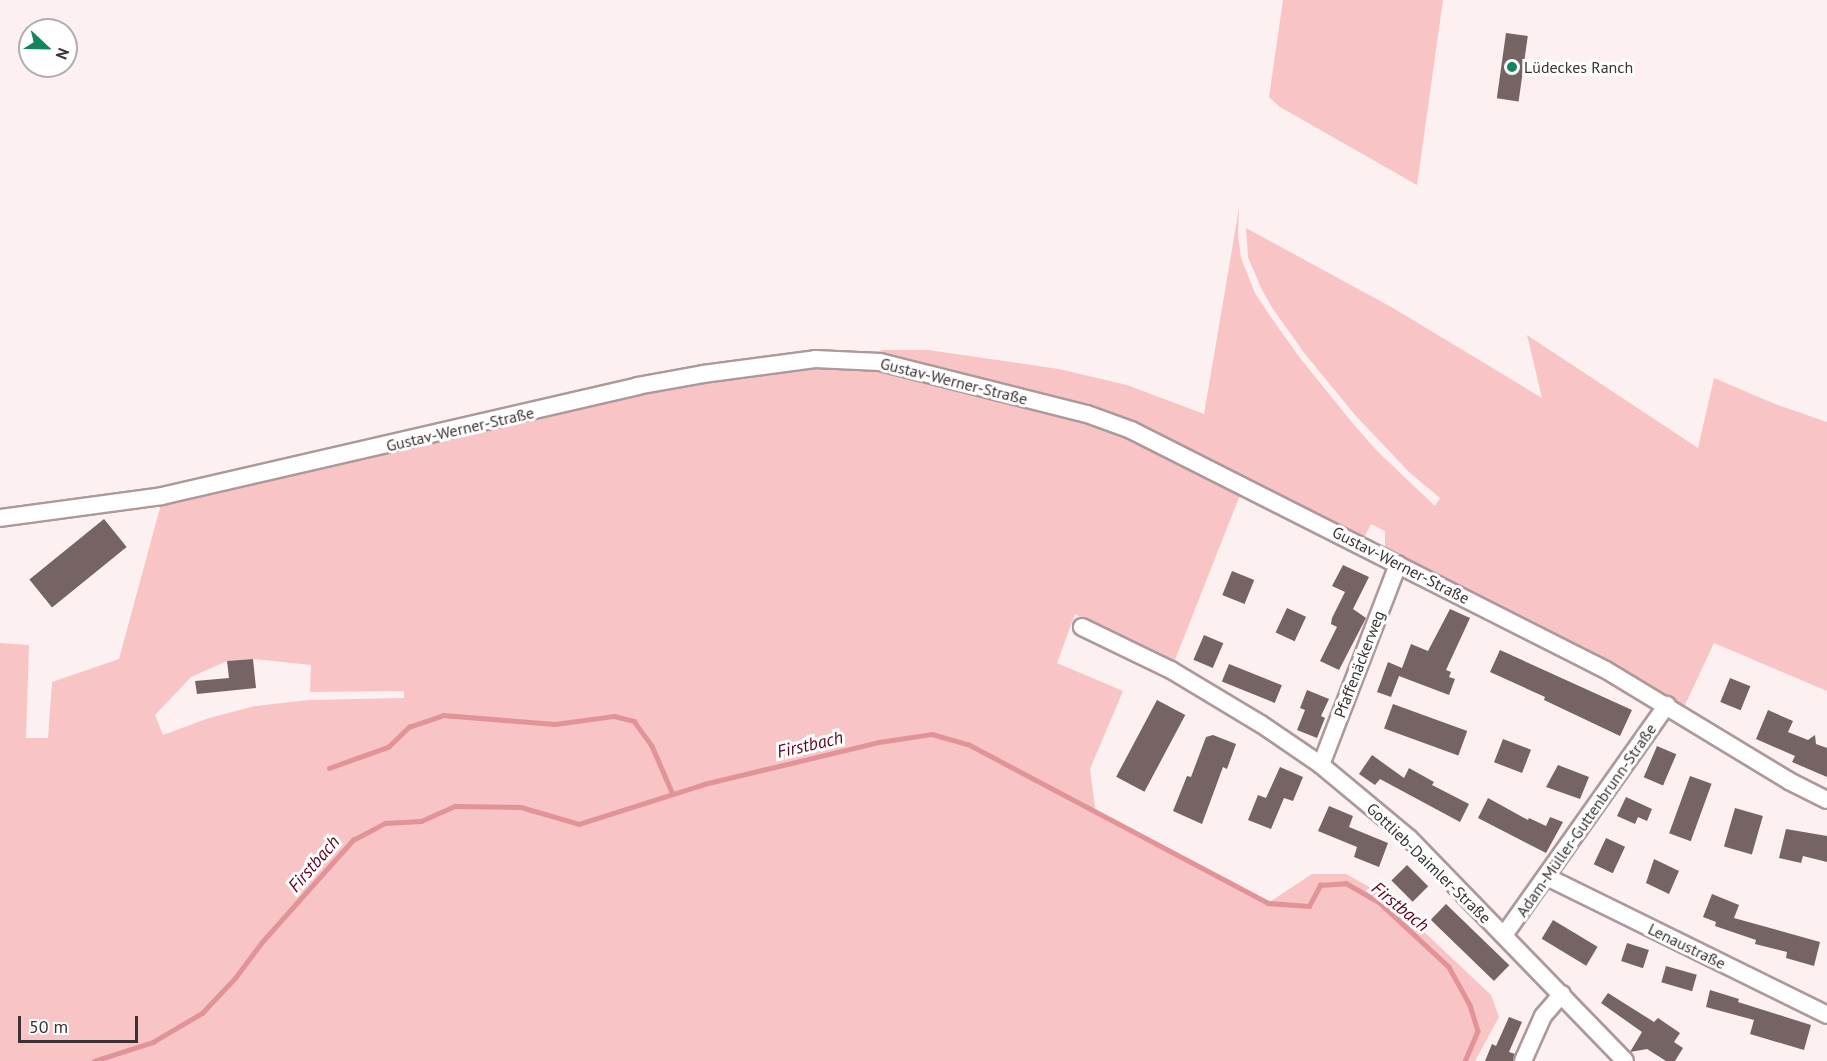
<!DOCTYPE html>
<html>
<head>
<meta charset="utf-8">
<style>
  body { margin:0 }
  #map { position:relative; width:1827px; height:1061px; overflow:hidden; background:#fdf0f0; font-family:"PT Sans",sans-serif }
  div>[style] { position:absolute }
  .green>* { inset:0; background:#f9c4c6 }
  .stream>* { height:4.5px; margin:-2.25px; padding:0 2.25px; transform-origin:2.25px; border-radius:2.25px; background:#e29398 }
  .building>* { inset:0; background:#766364; transform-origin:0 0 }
  .roads { filter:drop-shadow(2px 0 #ad9999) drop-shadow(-2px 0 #ad9999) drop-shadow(0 2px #ad9999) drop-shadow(0 -2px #ad9999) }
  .minor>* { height:16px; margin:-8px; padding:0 8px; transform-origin:8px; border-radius:8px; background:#fff }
  .dots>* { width:16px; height:16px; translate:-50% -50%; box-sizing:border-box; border:3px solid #fff; border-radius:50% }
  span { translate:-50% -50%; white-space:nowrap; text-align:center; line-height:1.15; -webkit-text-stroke:6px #fff; paint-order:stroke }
  .poi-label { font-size:16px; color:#3b3333 }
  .left { translate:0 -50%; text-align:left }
  .street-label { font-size:16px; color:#3b3333 }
  .water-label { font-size:18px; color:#64031d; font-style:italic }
  .north { position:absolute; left:18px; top:18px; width:60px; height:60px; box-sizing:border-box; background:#fff; border:2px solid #b1adad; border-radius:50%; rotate:112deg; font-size:16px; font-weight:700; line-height:24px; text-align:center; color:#3b3333 }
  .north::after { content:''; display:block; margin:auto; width:21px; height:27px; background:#138360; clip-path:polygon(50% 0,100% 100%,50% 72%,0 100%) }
  .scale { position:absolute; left:18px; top:1016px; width:120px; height:27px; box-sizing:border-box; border:3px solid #3b3333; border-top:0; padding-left:8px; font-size:18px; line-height:21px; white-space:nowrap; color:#3b3333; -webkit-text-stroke:4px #fff; paint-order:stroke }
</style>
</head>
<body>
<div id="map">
  <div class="green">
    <div style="clip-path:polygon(1283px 0,1443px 0,1417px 185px,1280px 107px,1269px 97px)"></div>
    <div style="clip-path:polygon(1239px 208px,1238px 236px,1241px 258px,1255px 293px,1268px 313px,1300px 358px,1350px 420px,1376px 450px,1435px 506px,1440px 498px,1409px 472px,1355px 415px,1305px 354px,1273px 309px,1262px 290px,1248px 257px,1246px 228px,1393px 308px,1542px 398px,1527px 335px,1698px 448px,1714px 378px,1775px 404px,1827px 422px,1827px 691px,1714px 643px,1684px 707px,1609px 663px,1385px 550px,1385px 531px,1371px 524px,1364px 538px,1171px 440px,1112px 414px,867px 355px,883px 350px,928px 350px,1059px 369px,1127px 385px,1204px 414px)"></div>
    <div style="clip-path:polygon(evenodd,815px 367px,856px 367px,903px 374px,1107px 426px,1242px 490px,1171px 670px,1075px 614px,1057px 663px,1123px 691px,1090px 769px,1096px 814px,1268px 903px,1312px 874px,1346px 874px,1387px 897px,1491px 995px,1499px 1017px,1475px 1061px,0 1061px,0 643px,29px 645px,26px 738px,48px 738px,52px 682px,119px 659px,161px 504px,636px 393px,815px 367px,253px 659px,311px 665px,310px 692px,404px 691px,404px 698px,309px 700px,255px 706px,209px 718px,163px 735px,155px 715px,191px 677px,227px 661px,253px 659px)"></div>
  </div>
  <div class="stream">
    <div style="left:329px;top:768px;width:63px;rotate:-19.6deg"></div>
    <div style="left:388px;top:747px;width:29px;rotate:-44deg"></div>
    <div style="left:409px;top:727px;width:36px;rotate:-19deg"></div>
    <div style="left:443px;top:715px;width:112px;rotate:4.6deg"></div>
    <div style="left:555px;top:724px;width:60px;rotate:-7.7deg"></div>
    <div style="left:614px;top:716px;width:21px;rotate:14deg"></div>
    <div style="left:634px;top:721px;width:31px;rotate:54deg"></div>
    <div style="left:652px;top:746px;width:50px;rotate:66.5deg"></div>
    <div style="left:94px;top:1061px;width:62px;rotate:-17.9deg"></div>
    <div style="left:153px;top:1042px;width:57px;rotate:-30.6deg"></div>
    <div style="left:202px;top:1013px;width:48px;rotate:-46.7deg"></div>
    <div style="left:235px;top:978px;width:45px;rotate:-53.1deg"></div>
    <div style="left:262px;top:942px;width:137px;rotate:-48.3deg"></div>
    <div style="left:353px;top:840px;width:36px;rotate:-28deg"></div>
    <div style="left:385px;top:823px;width:36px;rotate:-3deg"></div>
    <div style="left:421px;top:821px;width:37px;rotate:-24deg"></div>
    <div style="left:455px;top:806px;width:66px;rotate:0.9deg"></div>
    <div style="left:521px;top:807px;width:60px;rotate:16.3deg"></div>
    <div style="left:579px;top:824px;width:131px;rotate:-17.7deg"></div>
    <div style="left:704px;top:784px;width:180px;rotate:-13.5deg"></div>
    <div style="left:879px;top:742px;width:54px;rotate:-8.6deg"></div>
    <div style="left:932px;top:734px;width:37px;rotate:16deg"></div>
    <div style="left:968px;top:744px;width:340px;rotate:27.9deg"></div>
    <div style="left:1268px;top:903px;width:41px;rotate:4.2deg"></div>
    <div style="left:1309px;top:906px;width:24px;rotate:-62deg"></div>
    <div style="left:1320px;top:885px;width:26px;rotate:-4deg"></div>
    <div style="left:1346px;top:883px;width:39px;rotate:30deg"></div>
    <div style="left:1380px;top:903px;width:94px;rotate:42.8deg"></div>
    <div style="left:1449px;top:967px;width:43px;rotate:61.1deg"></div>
    <div style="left:1470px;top:1005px;width:27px;rotate:73deg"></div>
    <div style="left:1478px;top:1031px;width:33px;rotate:113deg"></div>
  </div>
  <div class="building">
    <div style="left:1506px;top:33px;width:22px;height:66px;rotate:8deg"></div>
    <div style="left:104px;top:519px;width:36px;height:96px;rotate:51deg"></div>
    <div style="clip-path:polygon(1343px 565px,1369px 577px,1353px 609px,1366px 618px,1339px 670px,1320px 661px,1337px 627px,1331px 624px,1332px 618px,1345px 592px,1332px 586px)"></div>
    <div style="left:1232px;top:571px;width:24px;height:26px;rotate:22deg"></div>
    <div style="left:1287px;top:608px;width:21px;height:27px;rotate:25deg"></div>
    <div style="clip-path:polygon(1450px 609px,1470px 618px,1446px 670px,1451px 672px,1449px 677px,1455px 679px,1449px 695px,1399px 676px,1391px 697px,1377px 692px,1388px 662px,1402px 668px,1411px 644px,1428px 651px)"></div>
    <div style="left:1204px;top:635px;width:21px;height:27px;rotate:23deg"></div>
    <div style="clip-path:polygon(1500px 650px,1632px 710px,1620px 736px,1544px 700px,1545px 697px,1490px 672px)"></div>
    <div style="clip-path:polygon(253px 659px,256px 688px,197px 694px,195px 681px,229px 678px,227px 661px)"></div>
    <div style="left:1229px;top:664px;width:57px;height:19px;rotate:22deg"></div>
    <div style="left:1730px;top:678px;width:22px;height:26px;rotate:22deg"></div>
    <div style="clip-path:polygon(1307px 690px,1329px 699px,1321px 716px,1325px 718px,1317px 738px,1297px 730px,1305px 710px,1300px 708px)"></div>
    <div style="left:1157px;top:700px;width:32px;height:87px;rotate:28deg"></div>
    <div style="left:1393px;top:704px;width:79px;height:26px;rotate:20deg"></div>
    <div style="clip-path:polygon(1768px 710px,1793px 721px,1788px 732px,1808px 740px,1815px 735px,1816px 744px,1827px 748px,1827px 777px,1792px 762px,1795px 756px,1756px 739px)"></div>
    <div style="clip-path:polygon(1213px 735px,1236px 744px,1227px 769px,1223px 767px,1202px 824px,1173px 811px,1187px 776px,1191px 777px,1206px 737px)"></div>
    <div style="left:1503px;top:739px;width:30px;height:25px;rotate:21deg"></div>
    <div style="left:1657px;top:746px;width:21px;height:34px;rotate:23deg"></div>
    <div style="clip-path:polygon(1372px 755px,1404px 778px,1409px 768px,1434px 782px,1432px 785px,1469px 804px,1460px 822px,1380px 779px,1375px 785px,1359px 774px)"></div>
    <div style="clip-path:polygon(1558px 765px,1589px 777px,1580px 799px,1546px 787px)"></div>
    <div style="clip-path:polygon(1280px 767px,1303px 777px,1293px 801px,1284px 798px,1271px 829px,1248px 820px,1258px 795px,1266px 798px)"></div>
    <div style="left:1690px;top:776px;width:23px;height:61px;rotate:20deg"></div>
    <div style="clip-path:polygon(1626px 797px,1652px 809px,1647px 821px,1638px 817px,1635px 824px,1617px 816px)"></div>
    <div style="clip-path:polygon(1488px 798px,1528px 820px,1529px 818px,1546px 826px,1550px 817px,1563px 822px,1546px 853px,1478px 818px)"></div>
    <div style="clip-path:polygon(1329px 806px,1353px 816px,1349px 827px,1388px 843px,1379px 867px,1354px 857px,1357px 847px,1318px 831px)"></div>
    <div style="left:1735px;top:808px;width:29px;height:40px;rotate:16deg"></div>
    <div style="clip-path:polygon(1786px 829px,1827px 836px,1827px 862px,1803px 856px,1801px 863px,1779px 858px)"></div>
    <div style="left:1606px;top:838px;width:21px;height:29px;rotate:25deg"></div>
    <div style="clip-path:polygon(1654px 859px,1679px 871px,1669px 894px,1646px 883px)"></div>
    <div style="left:1407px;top:865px;width:30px;height:22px;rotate:45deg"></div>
    <div style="clip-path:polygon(1712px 894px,1739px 905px,1734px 918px,1820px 942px,1814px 966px,1786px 958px,1787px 952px,1755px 944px,1756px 940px,1715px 926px,1716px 922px,1703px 917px)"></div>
    <div style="left:1446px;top:904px;width:88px;height:22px;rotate:44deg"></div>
    <div style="left:1553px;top:920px;width:52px;height:22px;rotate:31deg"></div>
    <div style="left:1627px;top:943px;width:23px;height:19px;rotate:18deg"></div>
    <div style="left:1666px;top:966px;width:32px;height:17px;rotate:16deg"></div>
    <div style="clip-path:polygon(1710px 990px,1739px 999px,1738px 1002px,1811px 1025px,1804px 1050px,1750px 1034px,1754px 1020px,1706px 1007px)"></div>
    <div style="clip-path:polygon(1608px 993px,1654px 1022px,1658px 1018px,1680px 1033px,1674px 1042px,1683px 1048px,1675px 1061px,1666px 1061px,1647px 1049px,1630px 1052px,1642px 1032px,1601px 1003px)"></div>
    <div style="clip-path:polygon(1509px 1017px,1522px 1022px,1509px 1052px,1515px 1054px,1513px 1061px,1485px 1061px,1492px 1044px,1496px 1046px)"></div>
  </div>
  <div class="roads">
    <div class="minor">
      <div style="left:0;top:518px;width:163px;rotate:-7.7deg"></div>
      <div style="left:162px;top:496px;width:488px;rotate:-13deg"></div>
      <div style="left:637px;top:386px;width:67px;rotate:-10.3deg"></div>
      <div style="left:703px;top:374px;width:113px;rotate:-7.6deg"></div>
      <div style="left:815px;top:359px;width:65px;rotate:2.6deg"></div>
      <div style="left:880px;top:362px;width:213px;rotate:14.1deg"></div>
      <div style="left:1087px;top:414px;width:47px;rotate:20deg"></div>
      <div style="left:1131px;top:430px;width:532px;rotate:26.81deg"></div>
      <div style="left:1606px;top:670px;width:214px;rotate:31.2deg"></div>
      <div style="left:1789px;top:781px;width:42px;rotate:26.6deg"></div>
      <div style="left:1082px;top:627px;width:99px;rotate:25.8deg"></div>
      <div style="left:1171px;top:670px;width:105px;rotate:31deg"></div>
      <div style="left:1261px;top:724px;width:73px;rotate:34.3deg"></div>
      <div style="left:1321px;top:765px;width:114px;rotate:39.7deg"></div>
      <div style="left:1409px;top:838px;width:310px;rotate:45.9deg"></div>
      <div style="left:1321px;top:765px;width:215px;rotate:-69deg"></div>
      <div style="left:1547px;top:877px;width:312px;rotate:26.2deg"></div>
      <div style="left:1504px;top:935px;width:282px;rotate:-54.7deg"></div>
      <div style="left:1523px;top:1061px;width:49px;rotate:-66deg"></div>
      <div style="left:1543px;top:1016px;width:29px;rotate:-49deg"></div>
    </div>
  </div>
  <div class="dots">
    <div style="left:1512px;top:67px;background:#138360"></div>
  </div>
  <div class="poi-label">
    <span class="left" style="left:1524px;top:67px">Lüdeckes Ranch</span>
  </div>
  <div class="street-label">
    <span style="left:954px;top:381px;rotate:14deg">Gustav-Werner-Straße</span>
    <span style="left:460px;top:429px;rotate:-13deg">Gustav-Werner-Straße</span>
    <span style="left:1401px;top:565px;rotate:27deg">Gustav-Werner-Straße</span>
    <span style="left:1359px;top:664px;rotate:-69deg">Pfaffenäckerweg</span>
    <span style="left:1586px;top:820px;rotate:-55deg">Adam-Müller-Guttenbrunn-Straße</span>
    <span style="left:1429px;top:863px;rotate:44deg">Gottlieb-Daimler-Straße</span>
    <span style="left:1687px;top:946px;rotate:26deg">Lenaustraße</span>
  </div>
  <div class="water-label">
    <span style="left:810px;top:745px;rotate:-13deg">Firstbach</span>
    <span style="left:314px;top:864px;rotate:-49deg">Firstbach</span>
    <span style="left:1400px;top:907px;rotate:39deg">Firstbach</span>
  </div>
  <div class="north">N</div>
  <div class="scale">50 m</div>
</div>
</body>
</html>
